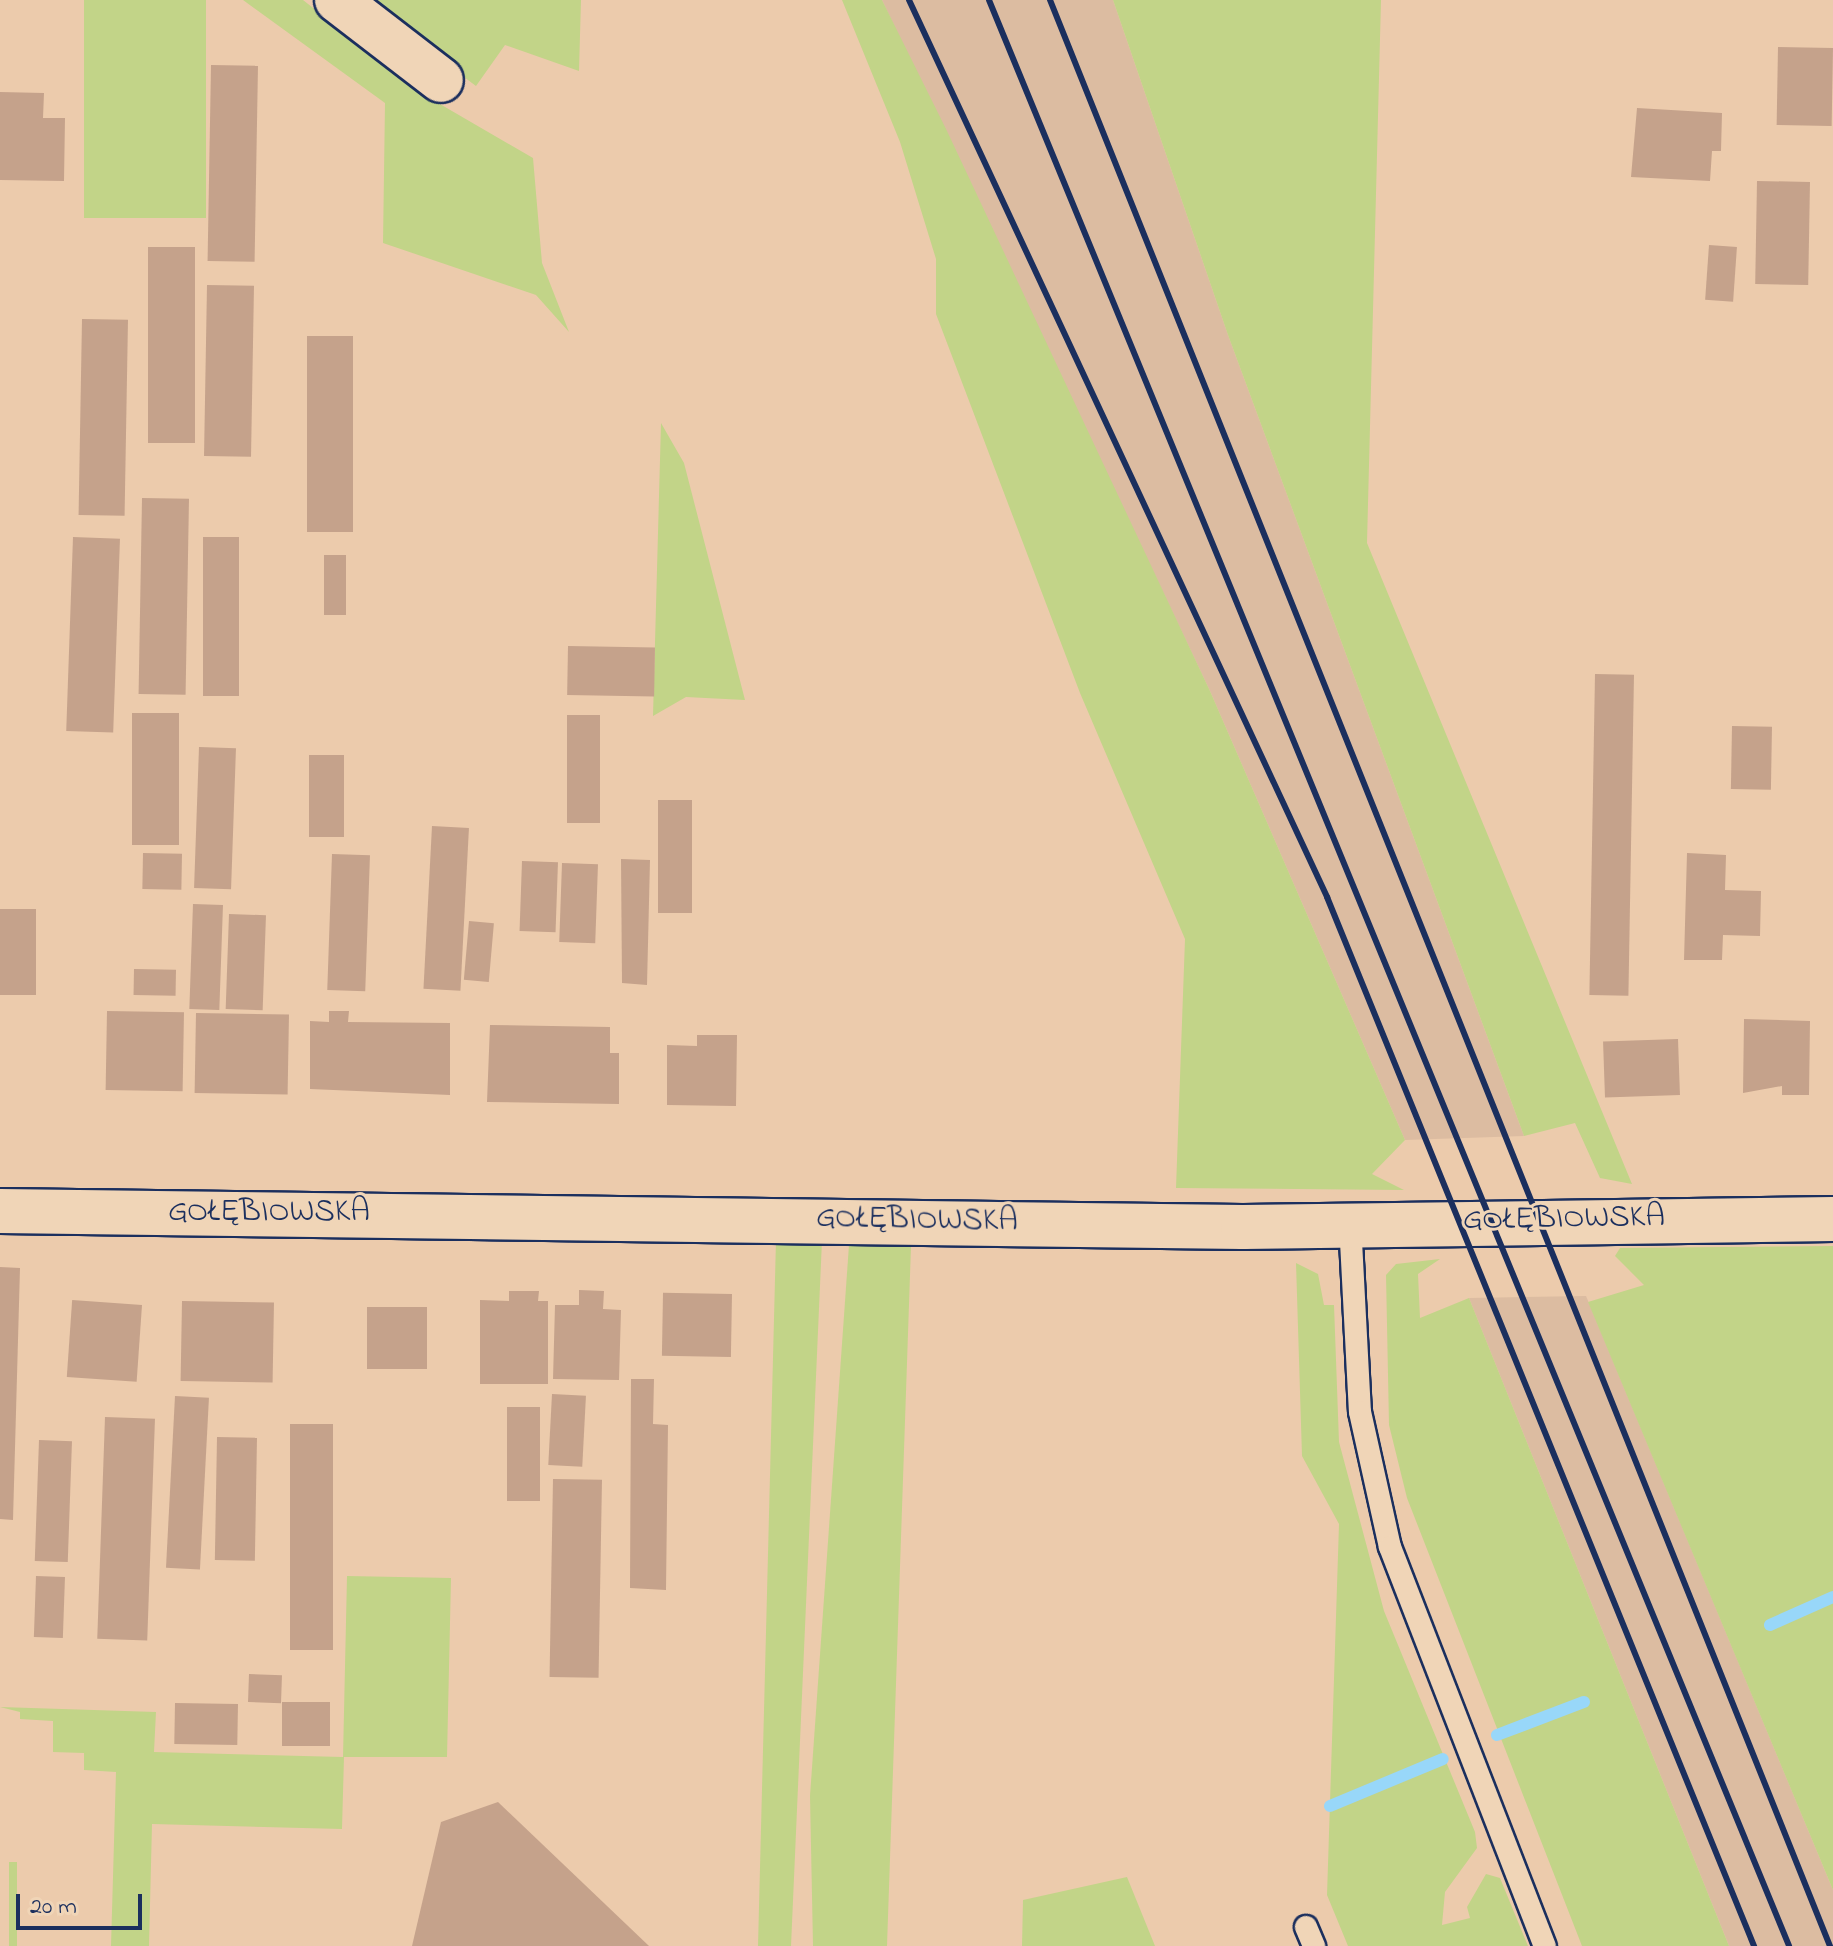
<!DOCTYPE html>
<html>
<head>
<meta charset="utf-8">
<style>
  body { margin:0 }
  #map { position:relative; width:1833px; height:1946px; overflow:hidden; background:#eccbac; font-family:"Indie Flower",sans-serif }
  div>[style] { position:absolute }
  .built>* { inset:0; background:#dcbca1 }
  .green>* { inset:0; background:#c2d488; transform-origin:0 0 }
  .stream>* { height:12px; margin:-6px; padding:0 6px; transform-origin:6px; border-radius:6px; background:#98d7f9 }
  .building>* { inset:0; background:#c5a28b; transform-origin:0 0 }
  .roads { filter:drop-shadow(2px 0 #1b2f5e) drop-shadow(-2px 0 #1b2f5e) drop-shadow(0 2px #1b2f5e) drop-shadow(0 -2px #1b2f5e) }
  .service>* { height:22px; margin:-11px; padding:0 11px; transform-origin:11px; border-radius:11px; background:#f0d5b7 }
  .minor>* { height:44px; margin:-22px; padding:0 22px; transform-origin:22px; border-radius:22px; background:#f0d5b7 }
  .rail>* { height:6px; margin:-3px; padding:0 3px; transform-origin:3px; border-radius:3px; background:#1b2f5e }
  span { translate:-50% -50%; white-space:nowrap; text-align:center; line-height:1.15; -webkit-text-stroke:6px #f0d5b7; paint-order:stroke }
  .street-label { font-size:32px; color:#1b2f5e }
  .scale { position:absolute; left:16px; top:1894px; width:126px; height:36px; box-sizing:border-box; border:4px solid #1b2f5e; border-top:0; padding-left:10px; font-size:24px; line-height:28px; white-space:nowrap; color:#1b2f5e; -webkit-text-stroke:6px #f0d5b7; paint-order:stroke }
</style>
</head>
<body>
<div id="map">
  <div class="built">
    <div style="clip-path:polygon(882px 0,1113px 0,1228px 335px,1524px 1136px,1405px 1140px,1210px 691px)"></div>
    <div style="clip-path:polygon(1586px 1296px,1833px 1890px,1833px 1946px,1729px 1946px,1469px 1298px)"></div>
  </div>
  <div class="green">
    <div style="left:84px;top:0;width:122px;height:218px"></div>
    <div style="clip-path:polygon(243px 0,303px 0,421px 93px,533px 158px,542px 263px,569px 332px,536px 295px,383px 243px,385px 103px)"></div>
    <div style="clip-path:polygon(361px 0,581px 0,579px 71px,505px 45px,476px 86px)"></div>
    <div style="clip-path:polygon(842px 0,882px 0,947px 131px,1210px 691px,1405px 1140px,1372px 1174px,1404px 1190px,1176px 1188px,1185px 939px,1080px 693px,936px 314px,936px 259px,900px 142px)"></div>
    <div style="clip-path:polygon(1113px 0,1381px 0,1367px 543px,1632px 1184px,1600px 1178px,1575px 1123px,1524px 1136px,1228px 335px)"></div>
    <div style="clip-path:polygon(661px 423px,684px 463px,745px 700px,686px 697px,653px 716px)"></div>
    <div style="clip-path:polygon(776px 1240px,822px 1240px,791px 1946px,758px 1946px)"></div>
    <div style="clip-path:polygon(849px 1245px,911px 1246px,887px 1946px,813px 1946px,810px 1796px)"></div>
    <div style="clip-path:polygon(1833px 1246px,1833px 1890px,1588px 1302px,1644px 1285px,1615px 1256px,1620px 1248px)"></div>
    <div style="clip-path:polygon(1440px 1259px,1418px 1274px,1420px 1318px,1469px 1298px,1729px 1946px,1582px 1946px,1407px 1498px,1389px 1425px,1386px 1275px,1396px 1264px)"></div>
    <div style="clip-path:polygon(1296px 1263px,1318px 1274px,1324px 1305px,1334px 1305px,1339px 1442px,1384px 1611px,1475px 1832px,1477px 1848px,1445px 1892px,1442px 1925px,1470px 1918px,1467px 1907px,1486px 1874px,1500px 1878px,1528px 1946px,1348px 1946px,1327px 1895px,1339px 1524px,1302px 1456px)"></div>
    <div style="clip-path:polygon(347px 1576px,451px 1578px,447px 1757px,344px 1757px,342px 1829px,152px 1824px,149px 1946px,111px 1946px,116px 1772px,84px 1770px,84px 1753px,53px 1752px,53px 1721px,20px 1719px,20px 1712px,0 1707px,156px 1712px,154px 1752px,343px 1757px)"></div>
    <div style="left:9px;top:1862px;width:8px;height:84px"></div>
    <div style="clip-path:polygon(1127px 1877px,1155px 1946px,1022px 1946px,1023px 1900px)"></div>
  </div>
  <div class="stream">
    <div style="left:1770px;top:1625px;width:69px;rotate:-24deg"></div>
    <div style="left:1497px;top:1735px;width:93px;rotate:-20.8deg"></div>
    <div style="left:1330px;top:1806px;width:122px;rotate:-22.6deg"></div>
  </div>
  <div class="building">
    <div style="left:1778px;top:47px;width:55px;height:78px;rotate:1deg"></div>
    <div style="left:211px;top:65px;width:47px;height:196px;rotate:1deg"></div>
    <div style="clip-path:polygon(0 92px,44px 93px,43px 118px,65px 118px,64px 181px,0 180px)"></div>
    <div style="clip-path:polygon(1637px 108px,1722px 113px,1721px 151px,1712px 151px,1710px 181px,1631px 177px)"></div>
    <div style="left:1757px;top:181px;width:53px;height:103px;rotate:1deg"></div>
    <div style="left:1709px;top:245px;width:28px;height:55px;rotate:4deg"></div>
    <div style="left:148px;top:247px;width:47px;height:196px"></div>
    <div style="left:207px;top:285px;width:47px;height:171px;rotate:1deg"></div>
    <div style="left:82px;top:319px;width:46px;height:196px;rotate:1deg"></div>
    <div style="left:307px;top:336px;width:46px;height:196px"></div>
    <div style="left:142px;top:498px;width:47px;height:196px;rotate:1deg"></div>
    <div style="left:73px;top:537px;width:47px;height:194px;rotate:2deg"></div>
    <div style="left:203px;top:537px;width:36px;height:159px"></div>
    <div style="left:324px;top:555px;width:22px;height:60px"></div>
    <div style="left:568px;top:646px;width:87px;height:49px;rotate:1deg"></div>
    <div style="left:1595px;top:674px;width:39px;height:321px;rotate:1deg"></div>
    <div style="left:132px;top:713px;width:47px;height:132px"></div>
    <div style="left:567px;top:715px;width:33px;height:108px"></div>
    <div style="left:1732px;top:726px;width:40px;height:63px;rotate:1deg"></div>
    <div style="left:199px;top:747px;width:37px;height:141px;rotate:2deg"></div>
    <div style="left:309px;top:755px;width:35px;height:82px"></div>
    <div style="left:658px;top:800px;width:34px;height:113px"></div>
    <div style="left:432px;top:826px;width:37px;height:163px;rotate:3deg"></div>
    <div style="left:143px;top:853px;width:39px;height:36px;rotate:1deg"></div>
    <div style="clip-path:polygon(1687px 853px,1726px 855px,1725px 890px,1761px 891px,1760px 936px,1723px 935px,1722px 960px,1684px 960px)"></div>
    <div style="left:332px;top:854px;width:38px;height:136px;rotate:2deg"></div>
    <div style="clip-path:polygon(621px 859px,650px 860px,647px 985px,622px 983px)"></div>
    <div style="left:522px;top:861px;width:36px;height:70px;rotate:2deg"></div>
    <div style="left:562px;top:863px;width:36px;height:79px;rotate:2deg"></div>
    <div style="left:193px;top:904px;width:30px;height:105px;rotate:2deg"></div>
    <div style="left:0;top:909px;width:36px;height:86px"></div>
    <div style="left:229px;top:914px;width:37px;height:95px;rotate:2deg"></div>
    <div style="left:469px;top:921px;width:25px;height:59px;rotate:5deg"></div>
    <div style="left:134px;top:969px;width:42px;height:26px;rotate:1deg"></div>
    <div style="left:107px;top:1011px;width:77px;height:79px;rotate:1deg"></div>
    <div style="clip-path:polygon(329px 1011px,349px 1011px,348px 1022px,450px 1023px,450px 1095px,310px 1089px,310px 1021px,329px 1022px)"></div>
    <div style="left:196px;top:1013px;width:93px;height:80px;rotate:1deg"></div>
    <div style="clip-path:polygon(1744px 1019px,1810px 1021px,1809px 1095px,1782px 1095px,1782px 1086px,1743px 1093px)"></div>
    <div style="clip-path:polygon(490px 1025px,610px 1027px,610px 1053px,619px 1053px,619px 1104px,487px 1102px)"></div>
    <div style="clip-path:polygon(697px 1035px,737px 1035px,736px 1106px,667px 1105px,667px 1045px,697px 1046px)"></div>
    <div style="left:1678px;top:1039px;width:56px;height:75px;rotate:88deg"></div>
    <div style="clip-path:polygon(0 1267px,20px 1268px,13px 1520px,0 1519px)"></div>
    <div style="clip-path:polygon(579px 1290px,604px 1291px,603px 1309px,621px 1310px,619px 1380px,553px 1379px,555px 1305px,579px 1305px)"></div>
    <div style="clip-path:polygon(509px 1291px,539px 1291px,538px 1301px,548px 1301px,548px 1384px,480px 1384px,480px 1300px,509px 1301px)"></div>
    <div style="left:732px;top:1294px;width:63px;height:69px;rotate:91deg"></div>
    <div style="left:182px;top:1301px;width:92px;height:80px;rotate:1deg"></div>
    <div style="left:142px;top:1305px;width:77px;height:70px;rotate:94deg"></div>
    <div style="left:367px;top:1307px;width:60px;height:62px"></div>
    <div style="clip-path:polygon(631px 1379px,654px 1379px,653px 1424px,668px 1425px,666px 1590px,630px 1588px)"></div>
    <div style="left:552px;top:1394px;width:34px;height:71px;rotate:3deg"></div>
    <div style="left:175px;top:1396px;width:34px;height:172px;rotate:3deg"></div>
    <div style="left:507px;top:1407px;width:33px;height:94px"></div>
    <div style="left:105px;top:1417px;width:50px;height:222px;rotate:2deg"></div>
    <div style="left:290px;top:1424px;width:43px;height:226px"></div>
    <div style="left:217px;top:1437px;width:40px;height:123px;rotate:1deg"></div>
    <div style="left:39px;top:1440px;width:33px;height:121px;rotate:2deg"></div>
    <div style="left:553px;top:1479px;width:49px;height:198px;rotate:1deg"></div>
    <div style="left:36px;top:1576px;width:29px;height:61px;rotate:2deg"></div>
    <div style="left:249px;top:1674px;width:33px;height:28px;rotate:2deg"></div>
    <div style="left:282px;top:1702px;width:48px;height:44px"></div>
    <div style="left:175px;top:1703px;width:63px;height:41px;rotate:1deg"></div>
    <div style="clip-path:polygon(498px 1802px,649px 1946px,412px 1946px,441px 1822px)"></div>
  </div>
  <div class="roads">
    <div class="service">
      <div style="left:1350px;top:1222px;width:190px;rotate:87deg"></div>
      <div style="left:1360px;top:1412px;width:138px;rotate:77.5deg"></div>
      <div style="left:1390px;top:1547px;width:428px;rotate:68.8deg"></div>
      <div style="left:1306px;top:1927px;width:21px;rotate:67deg"></div>
    </div>
    <div class="minor">
      <div style="left:337px;top:0;width:131px;rotate:37.6deg"></div>
      <div style="left:0;top:1211px;width:1243px;rotate:0.74deg"></div>
      <div style="left:1243px;top:1227px;width:590px;rotate:-0.78deg"></div>
    </div>
  </div>
  <div class="rail">
    <div style="left:909px;top:0;width:990px;rotate:65.01deg"></div>
    <div style="left:1327px;top:897px;width:1133px;rotate:67.85deg"></div>
    <div style="left:989px;top:0;width:2104px;rotate:67.65deg"></div>
    <div style="left:1050px;top:0;width:2097px;rotate:68.16deg"></div>
  </div>
  <div class="street-label">
    <span style="left:269px;top:1213px">GOŁĘBIOWSKA</span>
    <span style="left:1564px;top:1220px;rotate:-1deg">GOŁĘBIOWSKA</span>
    <span style="left:917px;top:1221px;rotate:1deg">GOŁĘBIOWSKA</span>
  </div>
  <div class="scale">20 m</div>
</div>
</body>
</html>
